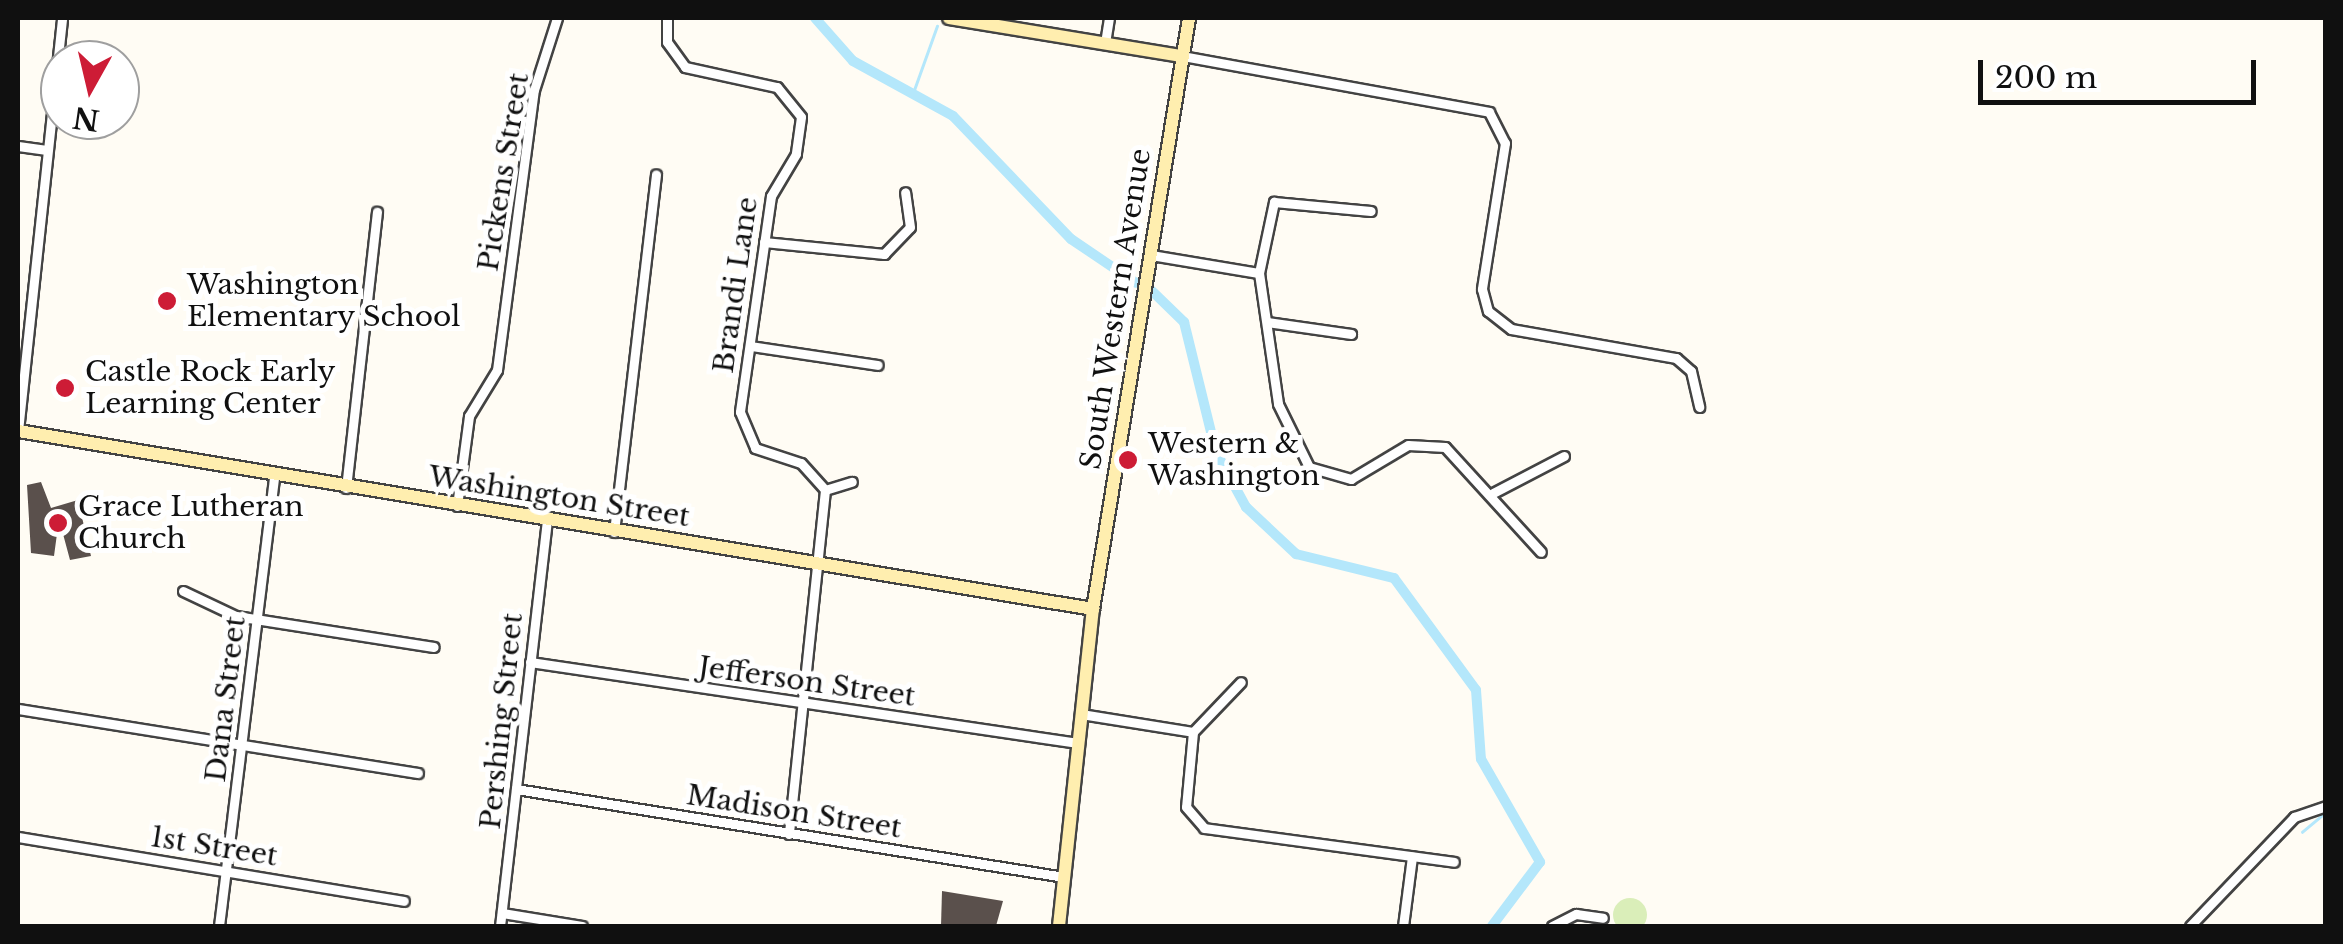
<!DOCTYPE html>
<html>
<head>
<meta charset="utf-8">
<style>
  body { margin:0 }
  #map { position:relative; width:2343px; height:944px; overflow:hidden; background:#fffcf4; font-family:"Libre Baskerville",serif }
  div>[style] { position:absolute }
  .green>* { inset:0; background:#daeeb9 }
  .round { border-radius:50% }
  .stream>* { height:2.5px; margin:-1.25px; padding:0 1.25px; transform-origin:1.25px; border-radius:1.25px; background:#b4e7fb }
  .canal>* { height:10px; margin:-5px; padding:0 5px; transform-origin:5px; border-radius:5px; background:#b4e7fb }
  .building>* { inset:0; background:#5a504c }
  .roads { filter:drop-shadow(2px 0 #434343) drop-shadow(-2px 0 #434343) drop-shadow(0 2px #434343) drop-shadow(0 -2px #434343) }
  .street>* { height:9px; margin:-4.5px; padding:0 4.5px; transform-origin:4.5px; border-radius:4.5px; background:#fff }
  .secondary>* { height:12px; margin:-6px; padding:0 6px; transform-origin:6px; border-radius:6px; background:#ffeeaf }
  .dots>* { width:28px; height:28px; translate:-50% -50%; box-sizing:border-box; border:5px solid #fff; border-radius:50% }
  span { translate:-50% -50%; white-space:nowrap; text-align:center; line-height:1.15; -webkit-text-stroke:10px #fff; paint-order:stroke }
  .street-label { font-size:28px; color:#101010 }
  .poi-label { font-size:28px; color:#101010 }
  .left { translate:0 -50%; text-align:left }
  .frame { position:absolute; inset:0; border:20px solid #101010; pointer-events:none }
  .north { position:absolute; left:40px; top:40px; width:100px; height:100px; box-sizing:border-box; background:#fff; border:2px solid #9f9f9f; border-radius:50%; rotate:188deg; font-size:28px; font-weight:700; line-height:40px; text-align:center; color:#101010 }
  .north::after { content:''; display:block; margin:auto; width:35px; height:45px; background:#cd1c36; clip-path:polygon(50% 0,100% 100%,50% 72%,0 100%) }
  .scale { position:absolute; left:1978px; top:60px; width:278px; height:45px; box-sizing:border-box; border:5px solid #101010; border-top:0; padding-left:12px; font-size:30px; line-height:35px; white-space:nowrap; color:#101010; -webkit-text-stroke:8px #fff; paint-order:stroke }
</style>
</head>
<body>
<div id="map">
  <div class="green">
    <div class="round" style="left:1613px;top:898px;width:34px;height:34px"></div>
  </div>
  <div class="stream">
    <div style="left:913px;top:93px;width:71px;rotate:-70.3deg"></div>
    <div style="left:2302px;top:832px;width:30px;rotate:-40deg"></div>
  </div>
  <div class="canal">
    <div style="left:815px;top:18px;width:57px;rotate:48.5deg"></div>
    <div style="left:853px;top:61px;width:114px;rotate:28.8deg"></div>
    <div style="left:953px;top:116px;width:170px;rotate:46.2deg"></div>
    <div style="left:1071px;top:239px;width:78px;rotate:34.1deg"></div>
    <div style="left:1152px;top:291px;width:45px;rotate:44.1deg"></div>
    <div style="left:1184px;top:322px;width:134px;rotate:76.2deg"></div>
    <div style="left:1216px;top:452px;width:63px;rotate:61.4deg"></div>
    <div style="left:1246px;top:507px;width:69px;rotate:43.2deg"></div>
    <div style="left:1296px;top:554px;width:101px;rotate:13.8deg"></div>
    <div style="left:1394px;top:578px;width:139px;rotate:53.8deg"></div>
    <div style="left:1476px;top:690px;width:69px;rotate:85.9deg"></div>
    <div style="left:1481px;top:759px;width:119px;rotate:60.2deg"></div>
    <div style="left:1540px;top:862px;width:80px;rotate:126.9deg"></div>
  </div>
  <div class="building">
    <div style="clip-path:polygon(41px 482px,51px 508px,78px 500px,91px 556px,70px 560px,59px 519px,54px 556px,31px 553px,27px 485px)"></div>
    <div style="clip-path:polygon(942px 891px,1003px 901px,996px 926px,941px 926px)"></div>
  </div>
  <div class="roads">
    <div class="street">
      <div style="left:667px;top:18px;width:24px;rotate:90deg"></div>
      <div style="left:667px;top:42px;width:31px;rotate:54deg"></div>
      <div style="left:685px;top:67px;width:94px;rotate:12.3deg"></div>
      <div style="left:777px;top:87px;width:38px;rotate:51deg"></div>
      <div style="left:801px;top:117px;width:37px;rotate:98deg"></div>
      <div style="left:796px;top:154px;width:49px;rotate:120.8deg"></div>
      <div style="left:771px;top:196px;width:218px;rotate:98.2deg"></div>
      <div style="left:740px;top:412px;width:39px;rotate:67deg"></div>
      <div style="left:755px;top:448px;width:48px;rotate:18.1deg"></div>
      <div style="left:801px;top:463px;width:36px;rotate:48deg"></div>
      <div style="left:825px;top:490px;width:346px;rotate:96deg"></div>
      <div style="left:1105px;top:43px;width:25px;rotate:-81deg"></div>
      <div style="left:1182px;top:56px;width:312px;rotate:10.3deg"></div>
      <div style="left:1489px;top:112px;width:35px;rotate:63deg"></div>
      <div style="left:1505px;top:143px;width:148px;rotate:99deg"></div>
      <div style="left:1482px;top:289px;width:23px;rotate:75deg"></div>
      <div style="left:1488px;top:311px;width:29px;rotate:38deg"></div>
      <div style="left:1511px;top:329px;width:168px;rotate:10deg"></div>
      <div style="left:1676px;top:358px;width:20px;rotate:41deg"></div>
      <div style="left:1691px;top:371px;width:37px;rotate:77deg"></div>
      <div style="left:18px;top:146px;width:29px;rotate:8deg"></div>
      <div style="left:764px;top:242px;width:121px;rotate:5.7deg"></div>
      <div style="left:884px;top:254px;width:37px;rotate:-46deg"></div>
      <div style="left:910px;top:227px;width:35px;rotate:-98deg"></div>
      <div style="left:1151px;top:255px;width:109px;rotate:9.5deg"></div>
      <div style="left:1259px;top:273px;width:132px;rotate:81.7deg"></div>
      <div style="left:1278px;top:404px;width:70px;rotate:63.8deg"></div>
      <div style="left:1309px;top:467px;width:44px;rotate:15.9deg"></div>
      <div style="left:1351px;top:479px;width:66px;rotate:-30.8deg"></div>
      <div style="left:1408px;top:445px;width:37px;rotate:3deg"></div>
      <div style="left:1445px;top:447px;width:142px;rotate:47.6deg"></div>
      <div style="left:1259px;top:273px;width:73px;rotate:-78.1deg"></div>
      <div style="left:1274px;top:202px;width:97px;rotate:5.3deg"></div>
      <div style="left:1267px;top:322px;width:85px;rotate:8.1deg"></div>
      <div style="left:751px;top:346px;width:128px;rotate:8.5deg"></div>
      <div style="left:18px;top:431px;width:415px;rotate:-83.9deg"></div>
      <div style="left:346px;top:488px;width:278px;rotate:-83.6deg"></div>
      <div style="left:825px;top:490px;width:28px;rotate:-17deg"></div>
      <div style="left:1493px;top:493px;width:80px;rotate:-27.5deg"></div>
      <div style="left:457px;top:506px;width:91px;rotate:-82.4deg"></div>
      <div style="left:469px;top:416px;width:54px;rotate:-58.7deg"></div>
      <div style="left:497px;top:370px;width:282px;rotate:-82.5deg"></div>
      <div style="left:534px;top:90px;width:76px;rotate:-72.3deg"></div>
      <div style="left:614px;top:532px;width:360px;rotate:-83.3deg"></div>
      <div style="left:183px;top:591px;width:59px;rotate:25.3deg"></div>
      <div style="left:236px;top:616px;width:200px;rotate:8.9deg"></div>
      <div style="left:530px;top:662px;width:554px;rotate:8.41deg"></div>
      <div style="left:18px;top:709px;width:405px;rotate:9.1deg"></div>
      <div style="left:1081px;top:714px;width:113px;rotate:9.1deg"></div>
      <div style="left:1193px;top:732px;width:75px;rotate:95.3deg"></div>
      <div style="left:1186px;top:807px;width:28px;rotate:49deg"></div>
      <div style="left:1204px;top:828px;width:252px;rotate:7.7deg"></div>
      <div style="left:1193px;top:732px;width:69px;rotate:-46.2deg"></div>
      <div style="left:516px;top:789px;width:555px;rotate:9.12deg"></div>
      <div style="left:18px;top:837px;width:391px;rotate:9.4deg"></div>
      <div style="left:502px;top:913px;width:81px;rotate:9.2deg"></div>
      <div style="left:219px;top:926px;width:453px;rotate:-83deg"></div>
      <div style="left:500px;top:926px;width:409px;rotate:-83.4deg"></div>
      <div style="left:1403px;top:926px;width:70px;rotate:-82.6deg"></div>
      <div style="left:1552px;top:926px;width:27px;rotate:-27deg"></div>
      <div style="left:1576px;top:914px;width:27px;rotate:8deg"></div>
      <div style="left:2190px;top:926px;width:151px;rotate:-46.3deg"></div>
      <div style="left:2294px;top:817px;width:34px;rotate:-19deg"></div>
    </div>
    <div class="secondary">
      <div style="left:949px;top:18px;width:236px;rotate:9.3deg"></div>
      <div style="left:18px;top:431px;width:1090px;rotate:9.4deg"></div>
      <div style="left:1059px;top:926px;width:319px;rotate:-83.9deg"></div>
      <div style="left:1093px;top:609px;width:599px;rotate:-80.77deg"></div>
    </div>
  </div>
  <div class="dots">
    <div style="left:167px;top:301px;background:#cd1c36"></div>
    <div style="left:65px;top:388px;background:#cd1c36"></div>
    <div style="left:1128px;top:460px;background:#cd1c36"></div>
    <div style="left:58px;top:523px;background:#cd1c36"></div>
  </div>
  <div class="street-label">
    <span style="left:504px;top:172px;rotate:-81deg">Pickens Street</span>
    <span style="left:736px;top:285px;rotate:-82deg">Brandi Lane</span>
    <span style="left:1116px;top:309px;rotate:-81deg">South Western Avenue</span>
    <span style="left:559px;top:497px;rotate:9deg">Washington Street</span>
    <span style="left:807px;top:682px;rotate:8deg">Jefferson Street</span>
    <span style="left:226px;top:699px;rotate:-83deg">Dana Street</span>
    <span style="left:502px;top:721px;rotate:-84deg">Pershing Street</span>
    <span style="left:794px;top:812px;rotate:9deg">Madison Street</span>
    <span style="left:214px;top:847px;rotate:9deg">1st Street</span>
  </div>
  <div class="poi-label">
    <span class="left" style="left:187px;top:301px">Washington<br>Elementary School</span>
    <span class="left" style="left:85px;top:388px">Castle Rock Early<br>Learning Center</span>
    <span class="left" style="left:1148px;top:460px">Western &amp;<br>Washington</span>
    <span class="left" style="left:78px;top:523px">Grace Lutheran<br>Church</span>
  </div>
  <div class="frame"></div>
  <div class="north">N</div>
  <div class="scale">200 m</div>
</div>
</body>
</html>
